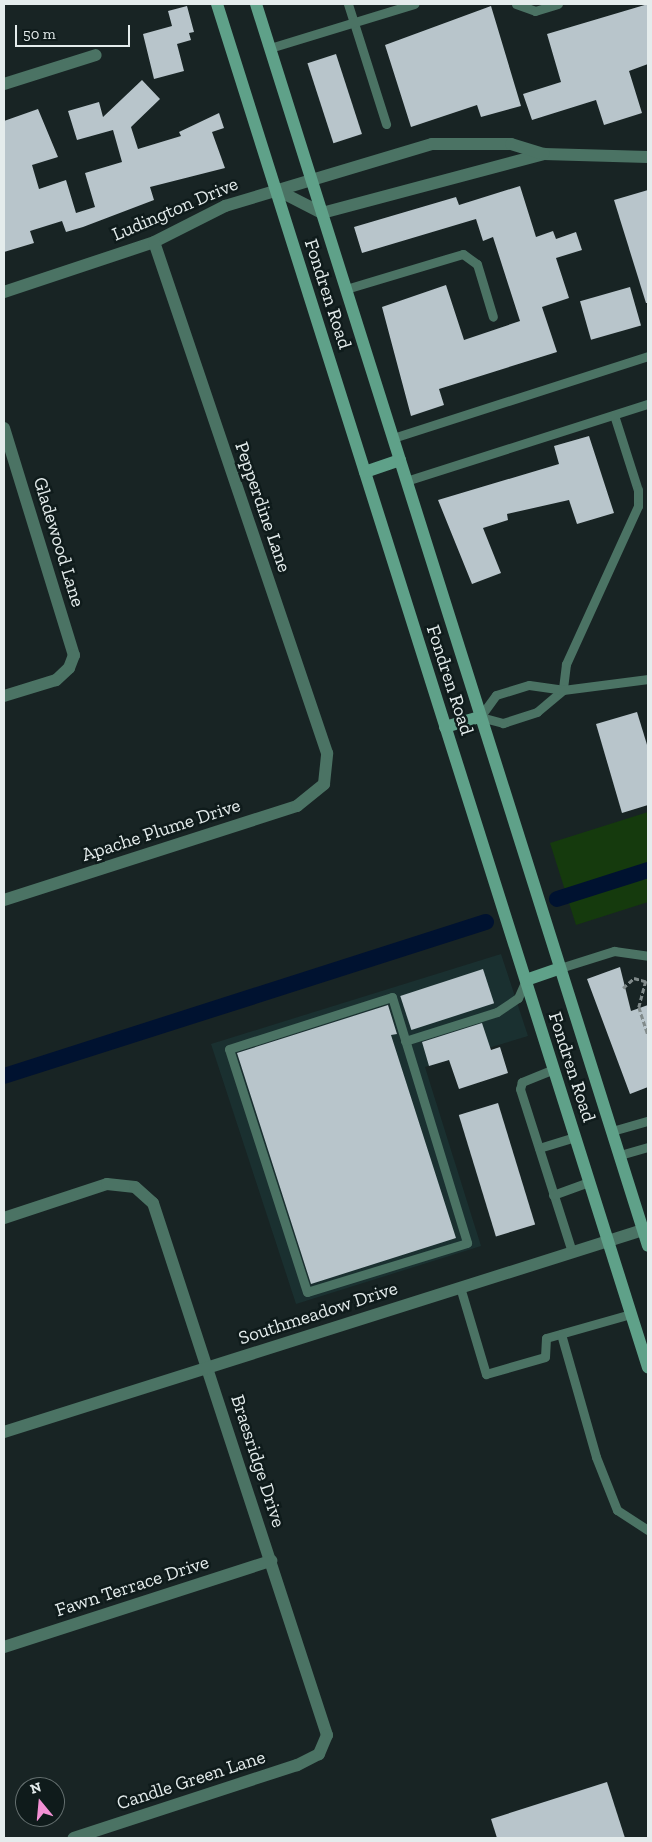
<!DOCTYPE html>
<html>
<head>
<meta charset="utf-8">
<style>
  body { margin:0 }
  #map { position:relative; width:652px; height:1842px; overflow:hidden; background:#182424; font-family:"Zilla Slab",serif }
  div>[style] { position:absolute }
  .built>* { inset:0; background:#1a3030 }
  .green>* { inset:0; background:#153a0d }
  .canal>* { height:16px; margin:-8px; padding:0 8px; transform-origin:8px; border-radius:8px; background:#001230 }
  .building>* { inset:0; background:#b8c5cb; transform-origin:0 0 }
  .path>* { height:2.5px; margin-top:-1.25px; transform-origin:0; background:repeating-linear-gradient(90deg,#818b8b 0 5px,transparent 0 7.5px) }
  .service>* { height:9px; margin:-4.5px; padding:0 4.5px; transform-origin:4.5px; border-radius:4.5px; background:#4b7364 }
  .minor>* { height:12px; margin:-6px; padding:0 6px; transform-origin:6px; border-radius:6px; background:#4b7364 }
  .secondary>* { height:12px; margin:-6px; padding:0 6px; transform-origin:6px; border-radius:6px; background:#5fa189 }
  span { translate:-50% -50%; white-space:nowrap; text-align:center; line-height:1.15; -webkit-text-stroke:5px #0f1b1b; paint-order:stroke }
  .street-label { font-size:19px; color:#e4ecec }
  .frame { position:absolute; inset:0; border:5px solid #e4ecec; pointer-events:none }
  .north { position:absolute; left:15px; top:1777px; width:50px; height:50px; box-sizing:border-box; background:#0f1b1b; border:1px solid #646f6f; border-radius:50%; rotate:343deg; font-size:14px; font-weight:700; line-height:20px; text-align:center; color:#e4ecec }
  .north::after { content:''; display:block; margin:auto; width:18px; height:22px; background:#f391d5; clip-path:polygon(50% 0,100% 100%,50% 72%,0 100%) }
  .scale { position:absolute; left:15px; top:25px; width:115px; height:22px; box-sizing:border-box; border:2px solid #e4ecec; border-top:0; padding-left:6px; font-size:15px; line-height:18px; white-space:nowrap; color:#e4ecec; -webkit-text-stroke:4px #0f1b1b; paint-order:stroke }
</style>
</head>
<body>
<div id="map">
  <div class="built">
    <div style="clip-path:polygon(501px 954px,528px 1036px,425px 1067px,481px 1246px,296px 1304px,211px 1044px)"></div>
  </div>
  <div class="green">
    <div style="clip-path:polygon(648px 812px,648px 902px,576px 925px,550px 843px)"></div>
  </div>
  <div class="canal">
    <div style="left:557px;top:899px;width:96px;rotate:-17.7deg"></div>
    <div style="left:4px;top:1076px;width:506px;rotate:-17.72deg"></div>
  </div>
  <div class="building">
    <div style="clip-path:polygon(648px 4px,648px 64px,629px 71px,642px 113px,604px 125px,596px 100px,532px 120px,523px 94px,561px 82px,547px 34px)"></div>
    <div style="clip-path:polygon(187px 6px,194px 32px,189px 33px,191px 40px,177px 44px,184px 71px,154px 79px,143px 34px,172px 26px,168px 11px)"></div>
    <div style="clip-path:polygon(491px 6px,521px 106px,481px 117px,477px 105px,411px 127px,385px 45px)"></div>
    <div style="left:336px;top:54px;width:84px;height:30px;rotate:72deg"></div>
    <div style="clip-path:polygon(142px 80px,160px 99px,131px 127px,138px 149px,181px 136px,179px 132px,219px 113px,224px 128px,212px 132px,225px 168px,150px 187px,154px 200px,83px 227px,66px 232px,62px 221px,30px 231px,34px 243px,4px 252px,4px 121px,38px 109px,58px 157px,32px 165px,39px 189px,66px 180px,76px 213px,95px 207px,85px 173px,122px 162px,113px 130px,77px 140px,68px 111px,99px 102px,103px 117px)"></div>
    <div style="clip-path:polygon(520px 186px,536px 237px,553px 231px,556px 239px,576px 232px,582px 250px,556px 258px,569px 298px,542px 307px,557px 352px,439px 389px,444px 405px,411px 416px,382px 307px,446px 285px,464px 340px,520px 321px,493px 237px,483px 241px,476px 219px,362px 253px,354px 227px,456px 197px,459px 205px)"></div>
    <div style="clip-path:polygon(648px 190px,648px 303px,646px 303px,614px 200px)"></div>
    <div style="left:630px;top:287px;width:40px;height:52px;rotate:74deg"></div>
    <div style="clip-path:polygon(589px 436px,614px 513px,577px 524px,569px 500px,507px 514px,508px 520px,483px 528px,501px 573px,472px 584px,438px 500px,559px 464px,554px 446px)"></div>
    <div style="clip-path:polygon(637px 712px,648px 748px,648px 805px,622px 813px,596px 724px)"></div>
    <div style="clip-path:polygon(620px 967px,631px 1011px,648px 1005px,648px 1087px,630px 1094px,587px 979px)"></div>
    <div style="left:483px;top:969px;width:36px;height:87px;rotate:72deg"></div>
    <div style="clip-path:polygon(388px 1005px,397px 1034px,391px 1035px,456px 1238px,311px 1284px,237px 1053px)"></div>
    <div style="clip-path:polygon(482px 1023px,491px 1050px,500px 1047px,508px 1073px,459px 1089px,449px 1060px,429px 1066px,422px 1042px)"></div>
    <div style="left:498px;top:1103px;width:127px;height:41px;rotate:73deg"></div>
    <div style="clip-path:polygon(607px 1782px,625px 1838px,497px 1838px,491px 1819px)"></div>
  </div>
  <div class="path">
    <div style="left:646px;top:981px;width:27px;rotate:105deg"></div>
    <div style="left:639px;top:1007px;width:28px;rotate:72deg"></div>
    <div style="left:623px;top:988px;width:15px;rotate:-42deg"></div>
    <div style="left:634px;top:978px;width:15px;rotate:16deg"></div>
  </div>
  <div class="service">
    <div style="left:348px;top:4px;width:126px;rotate:72.4deg"></div>
    <div style="left:516px;top:4px;width:20px;rotate:20deg"></div>
    <div style="left:535px;top:11px;width:24px;rotate:-17deg"></div>
    <div style="left:270px;top:48px;width:151px;rotate:-17deg"></div>
    <div style="left:346px;top:289px;width:122px;rotate:-16.7deg"></div>
    <div style="left:463px;top:254px;width:17px;rotate:36deg"></div>
    <div style="left:477px;top:264px;width:55px;rotate:73.2deg"></div>
    <div style="left:614px;top:415px;width:79px;rotate:72.3deg"></div>
    <div style="left:638px;top:490px;width:16px;rotate:90deg"></div>
    <div style="left:638px;top:506px;width:174px;rotate:114.5deg"></div>
    <div style="left:566px;top:664px;width:26px;rotate:97deg"></div>
    <div style="left:563px;top:690px;width:34px;rotate:140deg"></div>
    <div style="left:537px;top:712px;width:36px;rotate:162deg"></div>
    <div style="left:503px;top:723px;width:24px;rotate:-165deg"></div>
    <div style="left:480px;top:717px;width:27px;rotate:-54deg"></div>
    <div style="left:496px;top:695px;width:34px;rotate:-17deg"></div>
    <div style="left:529px;top:685px;width:34px;rotate:8deg"></div>
    <div style="left:563px;top:690px;width:86px;rotate:-7.4deg"></div>
    <div style="left:393px;top:438px;width:268px;rotate:-17.8deg"></div>
    <div style="left:406px;top:481px;width:254px;rotate:-17.7deg"></div>
    <div style="left:560px;top:968px;width:57px;rotate:-17.5deg"></div>
    <div style="left:614px;top:951px;width:34px;rotate:8deg"></div>
    <div style="left:392px;top:997px;width:257px;rotate:73deg"></div>
    <div style="left:467px;top:1243px;width:167px;rotate:163deg"></div>
    <div style="left:307px;top:1292px;width:255px;rotate:-107.8deg"></div>
    <div style="left:229px;top:1049px;width:171px;rotate:-17.7deg"></div>
    <div style="left:405px;top:1041px;width:96px;rotate:-17.5deg"></div>
    <div style="left:497px;top:1012px;width:25px;rotate:-34deg"></div>
    <div style="left:518px;top:998px;width:20px;rotate:-66deg"></div>
    <div style="left:554px;top:1069px;width:35px;rotate:158deg"></div>
    <div style="left:522px;top:1082px;width:7px;rotate:106deg"></div>
    <div style="left:520px;top:1089px;width:171px;rotate:72.3deg"></div>
    <div style="left:612px;top:1131px;width:37px;rotate:-16deg"></div>
    <div style="left:539px;top:1148px;width:38px;rotate:-17deg"></div>
    <div style="left:620px;top:1155px;width:29px;rotate:-16deg"></div>
    <div style="left:553px;top:1195px;width:38px;rotate:-20deg"></div>
    <div style="left:460px;top:1287px;width:91px;rotate:73.4deg"></div>
    <div style="left:486px;top:1374px;width:61px;rotate:-16.1deg"></div>
    <div style="left:545px;top:1357px;width:19px;rotate:-87deg"></div>
    <div style="left:546px;top:1338px;width:88px;rotate:-15.8deg"></div>
    <div style="left:561px;top:1334px;width:128px;rotate:74.1deg"></div>
    <div style="left:596px;top:1457px;width:57px;rotate:68.4deg"></div>
    <div style="left:617px;top:1510px;width:37px;rotate:33deg"></div>
  </div>
  <div class="minor">
    <div style="left:4px;top:84px;width:96px;rotate:-17.5deg"></div>
    <div style="left:275px;top:189px;width:53px;rotate:27.1deg"></div>
    <div style="left:322px;top:213px;width:230px;rotate:-14.9deg"></div>
    <div style="left:544px;top:154px;width:104px;rotate:1.7deg"></div>
    <div style="left:4px;top:292px;width:158px;rotate:-18.4deg"></div>
    <div style="left:154px;top:242px;width:80px;rotate:-26.9deg"></div>
    <div style="left:225px;top:206px;width:216px;rotate:-16.7deg"></div>
    <div style="left:432px;top:144px;width:79px"></div>
    <div style="left:511px;top:144px;width:34px;rotate:17deg"></div>
    <div style="left:4px;top:428px;width:238px;rotate:72.9deg"></div>
    <div style="left:74px;top:655px;width:14px;rotate:111deg"></div>
    <div style="left:69px;top:668px;width:18px;rotate:137deg"></div>
    <div style="left:56px;top:680px;width:54px;rotate:162.9deg"></div>
    <div style="left:4px;top:900px;width:308px;rotate:-17.8deg"></div>
    <div style="left:297px;top:806px;width:35px;rotate:-39deg"></div>
    <div style="left:324px;top:784px;width:31px;rotate:-84deg"></div>
    <div style="left:327px;top:753px;width:539px;rotate:-108.7deg"></div>
    <div style="left:4px;top:1218px;width:108px;rotate:-18.3deg"></div>
    <div style="left:107px;top:1184px;width:28px;rotate:6deg"></div>
    <div style="left:135px;top:1187px;width:24px;rotate:42deg"></div>
    <div style="left:153px;top:1203px;width:560px;rotate:71.89deg"></div>
    <div style="left:327px;top:1735px;width:21px;rotate:113deg"></div>
    <div style="left:319px;top:1754px;width:25px;rotate:153deg"></div>
    <div style="left:297px;top:1765px;width:235px;rotate:161.9deg"></div>
    <div style="left:4px;top:1432px;width:670px;rotate:-17.54deg"></div>
    <div style="left:4px;top:1647px;width:281px;rotate:-17.9deg"></div>
  </div>
  <div class="secondary">
    <div style="left:217px;top:4px;width:1430px;rotate:72.46deg"></div>
    <div style="left:256px;top:4px;width:1302px;rotate:72.48deg"></div>
    <div style="left:365px;top:472px;width:37px;rotate:-19deg"></div>
    <div style="left:445px;top:727px;width:36px;rotate:-16deg"></div>
    <div style="left:526px;top:980px;width:36px;rotate:-19deg"></div>
  </div>
  <div class="street-label">
    <span style="left:175px;top:209px;rotate:-23deg">Ludington Drive</span>
    <span style="left:328px;top:294px;rotate:72deg">Fondren Road</span>
    <span style="left:263px;top:507px;rotate:71deg">Pepperdine Lane</span>
    <span style="left:59px;top:542px;rotate:73deg">Gladewood Lane</span>
    <span style="left:450px;top:680px;rotate:72deg">Fondren Road</span>
    <span style="left:161px;top:830px;rotate:-18deg">Apache Plume Drive</span>
    <span style="left:572px;top:1067px;rotate:72deg">Fondren Road</span>
    <span style="left:318px;top:1313px;rotate:-18deg">Southmeadow Drive</span>
    <span style="left:258px;top:1461px;rotate:72deg">Braesridge Drive</span>
    <span style="left:132px;top:1586px;rotate:-18deg">Fawn Terrace Drive</span>
    <span style="left:191px;top:1780px;rotate:-18deg">Candle Green Lane</span>
  </div>
  <div class="frame"></div>
  <div class="north">N</div>
  <div class="scale">50 m</div>
</div>
</body>
</html>
